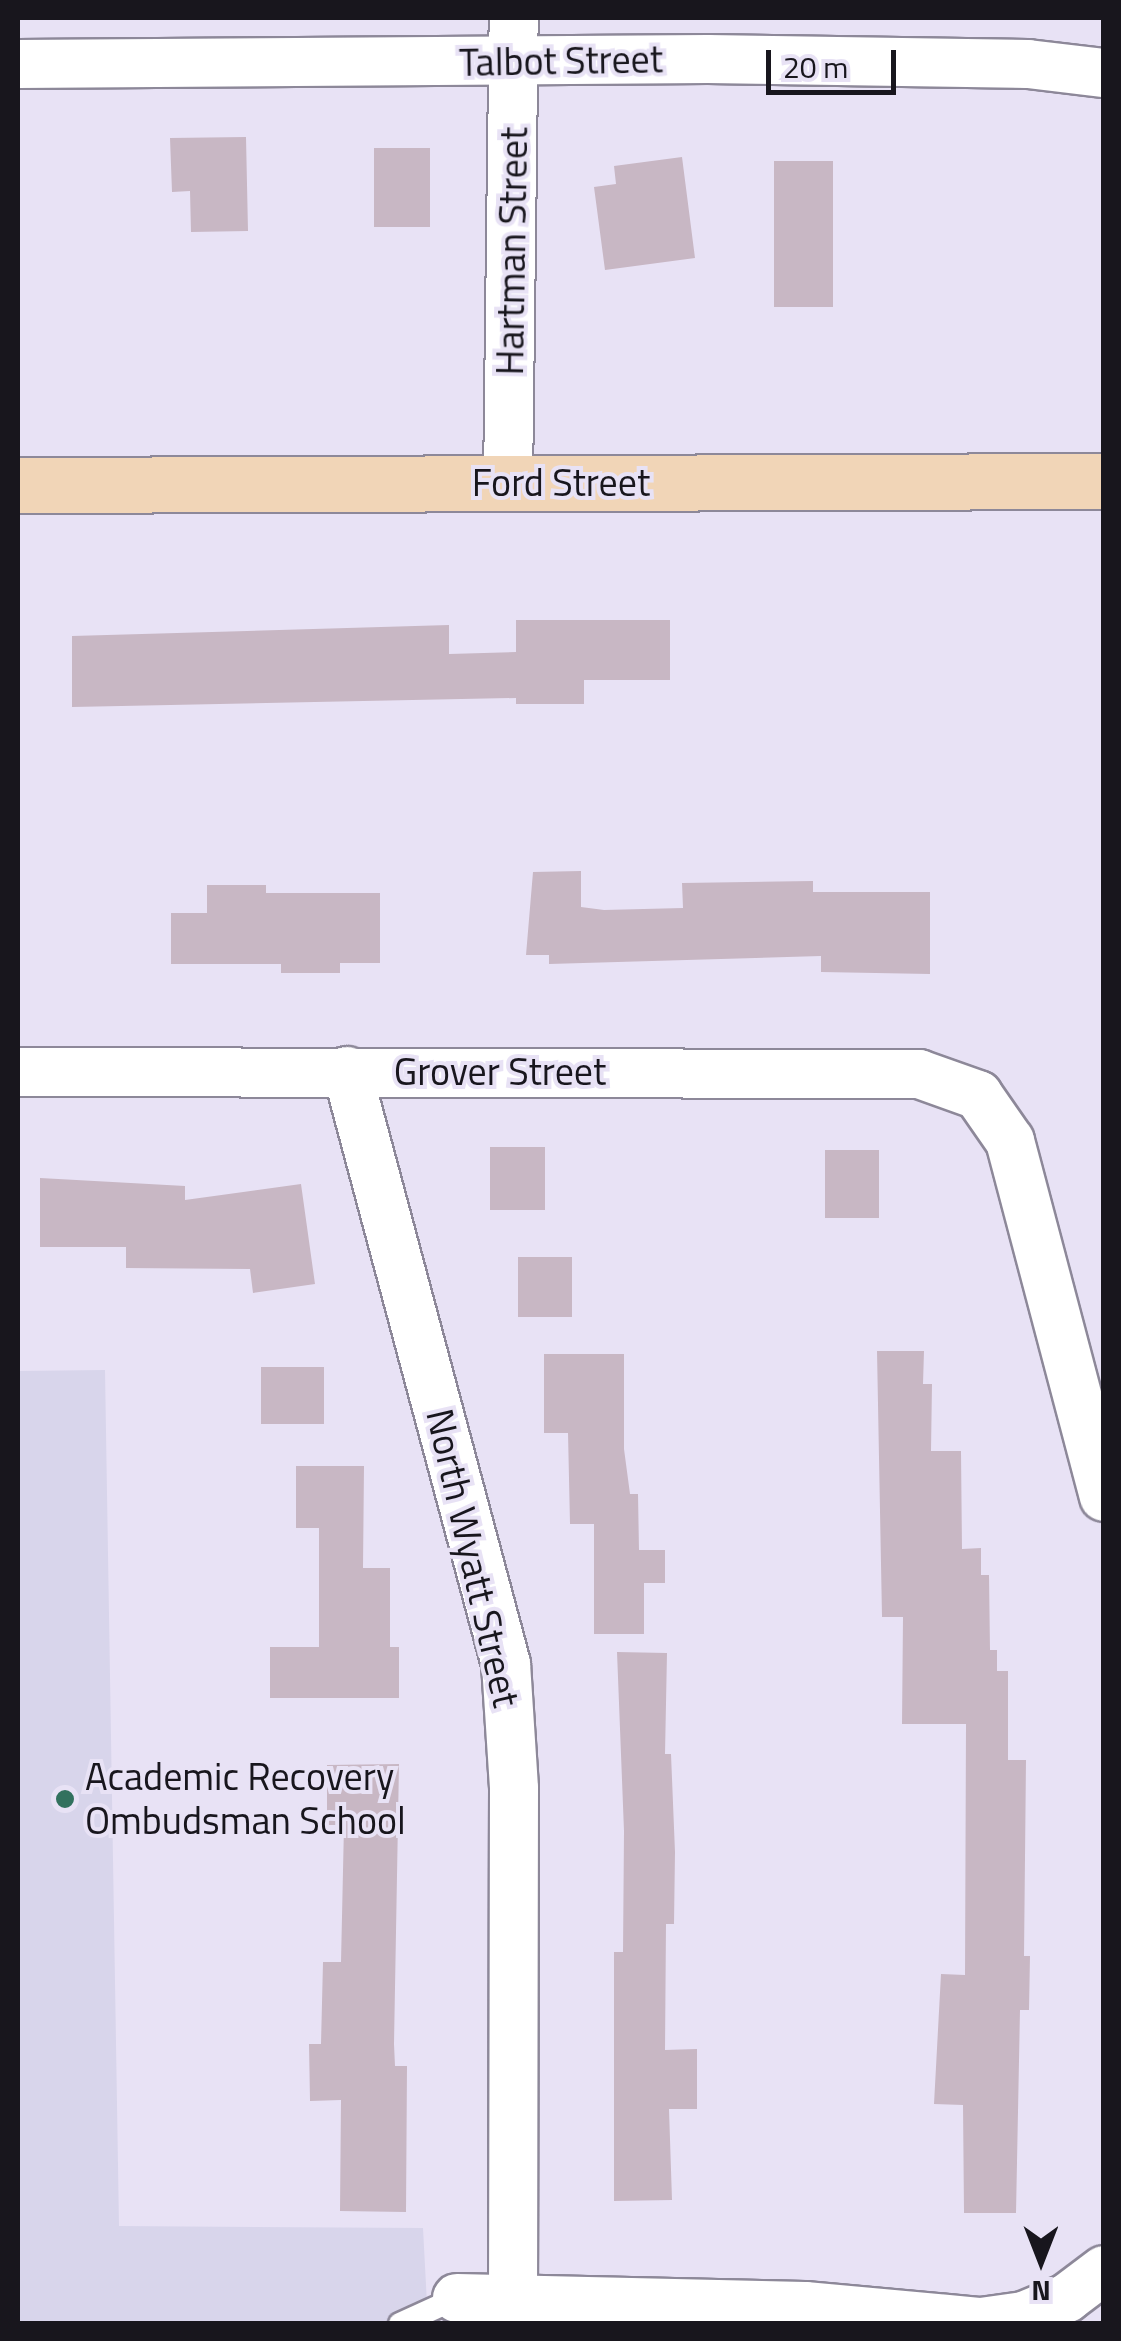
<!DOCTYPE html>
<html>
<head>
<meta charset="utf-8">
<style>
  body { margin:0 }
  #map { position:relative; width:1121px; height:2341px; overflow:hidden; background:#e8e2f5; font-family:"Titillium Web",sans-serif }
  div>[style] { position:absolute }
  .education>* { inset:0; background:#d8d5eb }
  .building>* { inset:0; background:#c8b7c4; transform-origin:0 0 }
  .roads { filter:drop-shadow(2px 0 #8d8899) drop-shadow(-2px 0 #8d8899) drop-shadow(0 2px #8d8899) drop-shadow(0 -2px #8d8899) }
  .service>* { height:22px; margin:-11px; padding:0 11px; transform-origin:11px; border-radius:11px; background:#fff }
  .minor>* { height:48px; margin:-24px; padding:0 24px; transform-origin:24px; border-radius:24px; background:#fff }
  .secondary>* { height:55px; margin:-27.5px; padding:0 27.5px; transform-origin:27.5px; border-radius:27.5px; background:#f1d5b7 }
  .dots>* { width:28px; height:28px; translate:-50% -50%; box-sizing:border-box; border:5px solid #e8e2f5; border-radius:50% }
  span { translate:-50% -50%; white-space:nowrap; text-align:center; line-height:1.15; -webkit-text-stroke:8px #e8e2f5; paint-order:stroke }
  .street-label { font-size:38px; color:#18161d }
  .poi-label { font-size:38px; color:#18161d }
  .left { translate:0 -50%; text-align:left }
  .frame { position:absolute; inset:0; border:20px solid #18161d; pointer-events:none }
  .north { position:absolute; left:991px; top:2211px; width:100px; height:100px; -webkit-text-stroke:8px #e8e2f5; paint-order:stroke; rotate:180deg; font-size:28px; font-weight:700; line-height:40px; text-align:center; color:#18161d }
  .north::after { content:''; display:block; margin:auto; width:35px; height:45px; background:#18161d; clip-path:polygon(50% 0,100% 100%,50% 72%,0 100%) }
  .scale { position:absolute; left:766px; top:50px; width:130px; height:45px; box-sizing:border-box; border:5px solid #18161d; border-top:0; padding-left:12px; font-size:30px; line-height:35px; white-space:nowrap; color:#18161d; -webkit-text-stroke:8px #e8e2f5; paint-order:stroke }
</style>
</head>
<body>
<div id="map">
  <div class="education">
    <div style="clip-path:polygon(105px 1370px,119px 2226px,423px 2228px,428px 2323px,18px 2323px,18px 1371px)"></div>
  </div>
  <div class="building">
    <div style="clip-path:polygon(246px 137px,248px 231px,191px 232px,190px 191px,172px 192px,170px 138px)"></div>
    <div style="left:374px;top:148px;width:56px;height:79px"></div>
    <div style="clip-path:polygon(682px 157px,695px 258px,605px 270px,594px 187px,616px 184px,614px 166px)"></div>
    <div style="left:774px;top:161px;width:59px;height:146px"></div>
    <div style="clip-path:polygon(516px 620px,670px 620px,670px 680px,584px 680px,584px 704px,516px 704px,516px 698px,72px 707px,72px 636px,449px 625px,449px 654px,516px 652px)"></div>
    <div style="clip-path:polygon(581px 871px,581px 907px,604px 910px,683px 908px,682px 883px,813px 881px,813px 892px,930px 892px,930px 974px,821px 972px,821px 956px,549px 964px,549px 955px,526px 955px,533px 872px)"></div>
    <div style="clip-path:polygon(207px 885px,266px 885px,266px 893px,380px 893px,380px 963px,340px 963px,340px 973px,281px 973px,281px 964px,171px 964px,171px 913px,207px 913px)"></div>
    <div style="left:490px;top:1147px;width:55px;height:63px"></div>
    <div style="left:825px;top:1150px;width:54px;height:68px"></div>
    <div style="clip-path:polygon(40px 1178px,185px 1186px,185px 1200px,301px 1184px,315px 1284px,253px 1293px,250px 1269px,126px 1268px,126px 1247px,40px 1247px)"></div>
    <div style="left:518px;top:1257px;width:54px;height:60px"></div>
    <div style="clip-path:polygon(877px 1351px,924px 1351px,923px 1384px,932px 1384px,931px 1451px,961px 1451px,962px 1549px,981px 1548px,981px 1575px,989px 1575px,990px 1650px,997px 1650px,997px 1671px,1008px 1671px,1008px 1760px,1026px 1760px,1024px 1956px,1030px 1956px,1029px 2010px,1020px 2010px,1016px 2213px,964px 2213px,963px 2105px,934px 2104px,941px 1974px,965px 1975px,966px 1724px,902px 1724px,903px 1617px,882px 1617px)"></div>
    <div style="clip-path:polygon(544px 1354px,624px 1354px,624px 1449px,630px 1494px,638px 1494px,639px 1550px,665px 1550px,665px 1583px,644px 1583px,644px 1634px,594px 1634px,594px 1524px,570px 1524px,568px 1433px,544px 1433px)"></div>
    <div style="left:261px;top:1367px;width:63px;height:57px"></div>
    <div style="clip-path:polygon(296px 1466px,364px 1466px,363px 1568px,390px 1568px,390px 1647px,399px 1647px,399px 1698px,270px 1698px,270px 1647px,319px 1647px,319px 1528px,296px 1528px)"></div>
    <div style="clip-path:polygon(617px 1652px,667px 1653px,665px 1754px,671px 1754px,675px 1852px,674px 1924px,666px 1924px,665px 2050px,697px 2049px,697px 2109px,669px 2109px,672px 2200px,614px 2201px,614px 1952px,623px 1952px,624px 1831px)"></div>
    <div style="clip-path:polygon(399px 1764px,394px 2044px,395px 2066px,407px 2066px,406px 2212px,340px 2211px,341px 2100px,310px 2101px,309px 2044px,321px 2044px,323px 1962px,341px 1962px,344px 1825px,327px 1825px,327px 1765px)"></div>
  </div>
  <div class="roads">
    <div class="service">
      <div style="left:400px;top:2324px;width:63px;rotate:-24.5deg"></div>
    </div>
    <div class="minor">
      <div style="left:18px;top:64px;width:690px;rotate:-0.42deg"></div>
      <div style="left:708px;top:59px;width:320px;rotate:0.9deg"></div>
      <div style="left:1028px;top:64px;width:77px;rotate:6.8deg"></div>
      <div style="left:508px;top:484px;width:466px;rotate:-89.3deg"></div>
      <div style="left:347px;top:1071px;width:614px;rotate:74.99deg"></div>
      <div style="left:506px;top:1664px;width:125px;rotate:86.3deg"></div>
      <div style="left:514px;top:1789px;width:507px;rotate:90.11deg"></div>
      <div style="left:18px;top:1072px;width:901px;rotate:0.13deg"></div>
      <div style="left:919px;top:1074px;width:63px;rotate:19.6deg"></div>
      <div style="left:978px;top:1095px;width:56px;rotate:55.2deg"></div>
      <div style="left:1010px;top:1141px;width:368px;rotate:75.2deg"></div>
      <div style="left:457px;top:2298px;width:348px;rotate:1.3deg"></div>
      <div style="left:805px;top:2306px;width:177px;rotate:5.2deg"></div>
      <div style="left:981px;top:2322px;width:43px;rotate:-7.9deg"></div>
      <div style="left:1024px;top:2316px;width:47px;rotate:-22.7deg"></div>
      <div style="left:1067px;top:2298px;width:46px;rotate:-37.1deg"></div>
    </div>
    <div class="secondary">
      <div style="left:18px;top:485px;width:1086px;rotate:-0.21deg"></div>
    </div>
  </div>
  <div class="dots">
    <div style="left:65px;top:1799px;background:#32715e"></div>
  </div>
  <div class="street-label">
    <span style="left:561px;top:61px;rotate:-1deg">Talbot Street</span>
    <span style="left:512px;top:251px;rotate:-89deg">Hartman Street</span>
    <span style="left:561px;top:483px">Ford Street</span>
    <span style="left:500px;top:1072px">Grover Street</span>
    <span style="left:473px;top:1558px;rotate:77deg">North Wyatt Street</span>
  </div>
  <div class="poi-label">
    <span class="left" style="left:85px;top:1799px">Academic Recovery<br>Ombudsman School</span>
  </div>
  <div class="frame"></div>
  <div class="north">N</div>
  <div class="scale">20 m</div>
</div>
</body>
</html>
